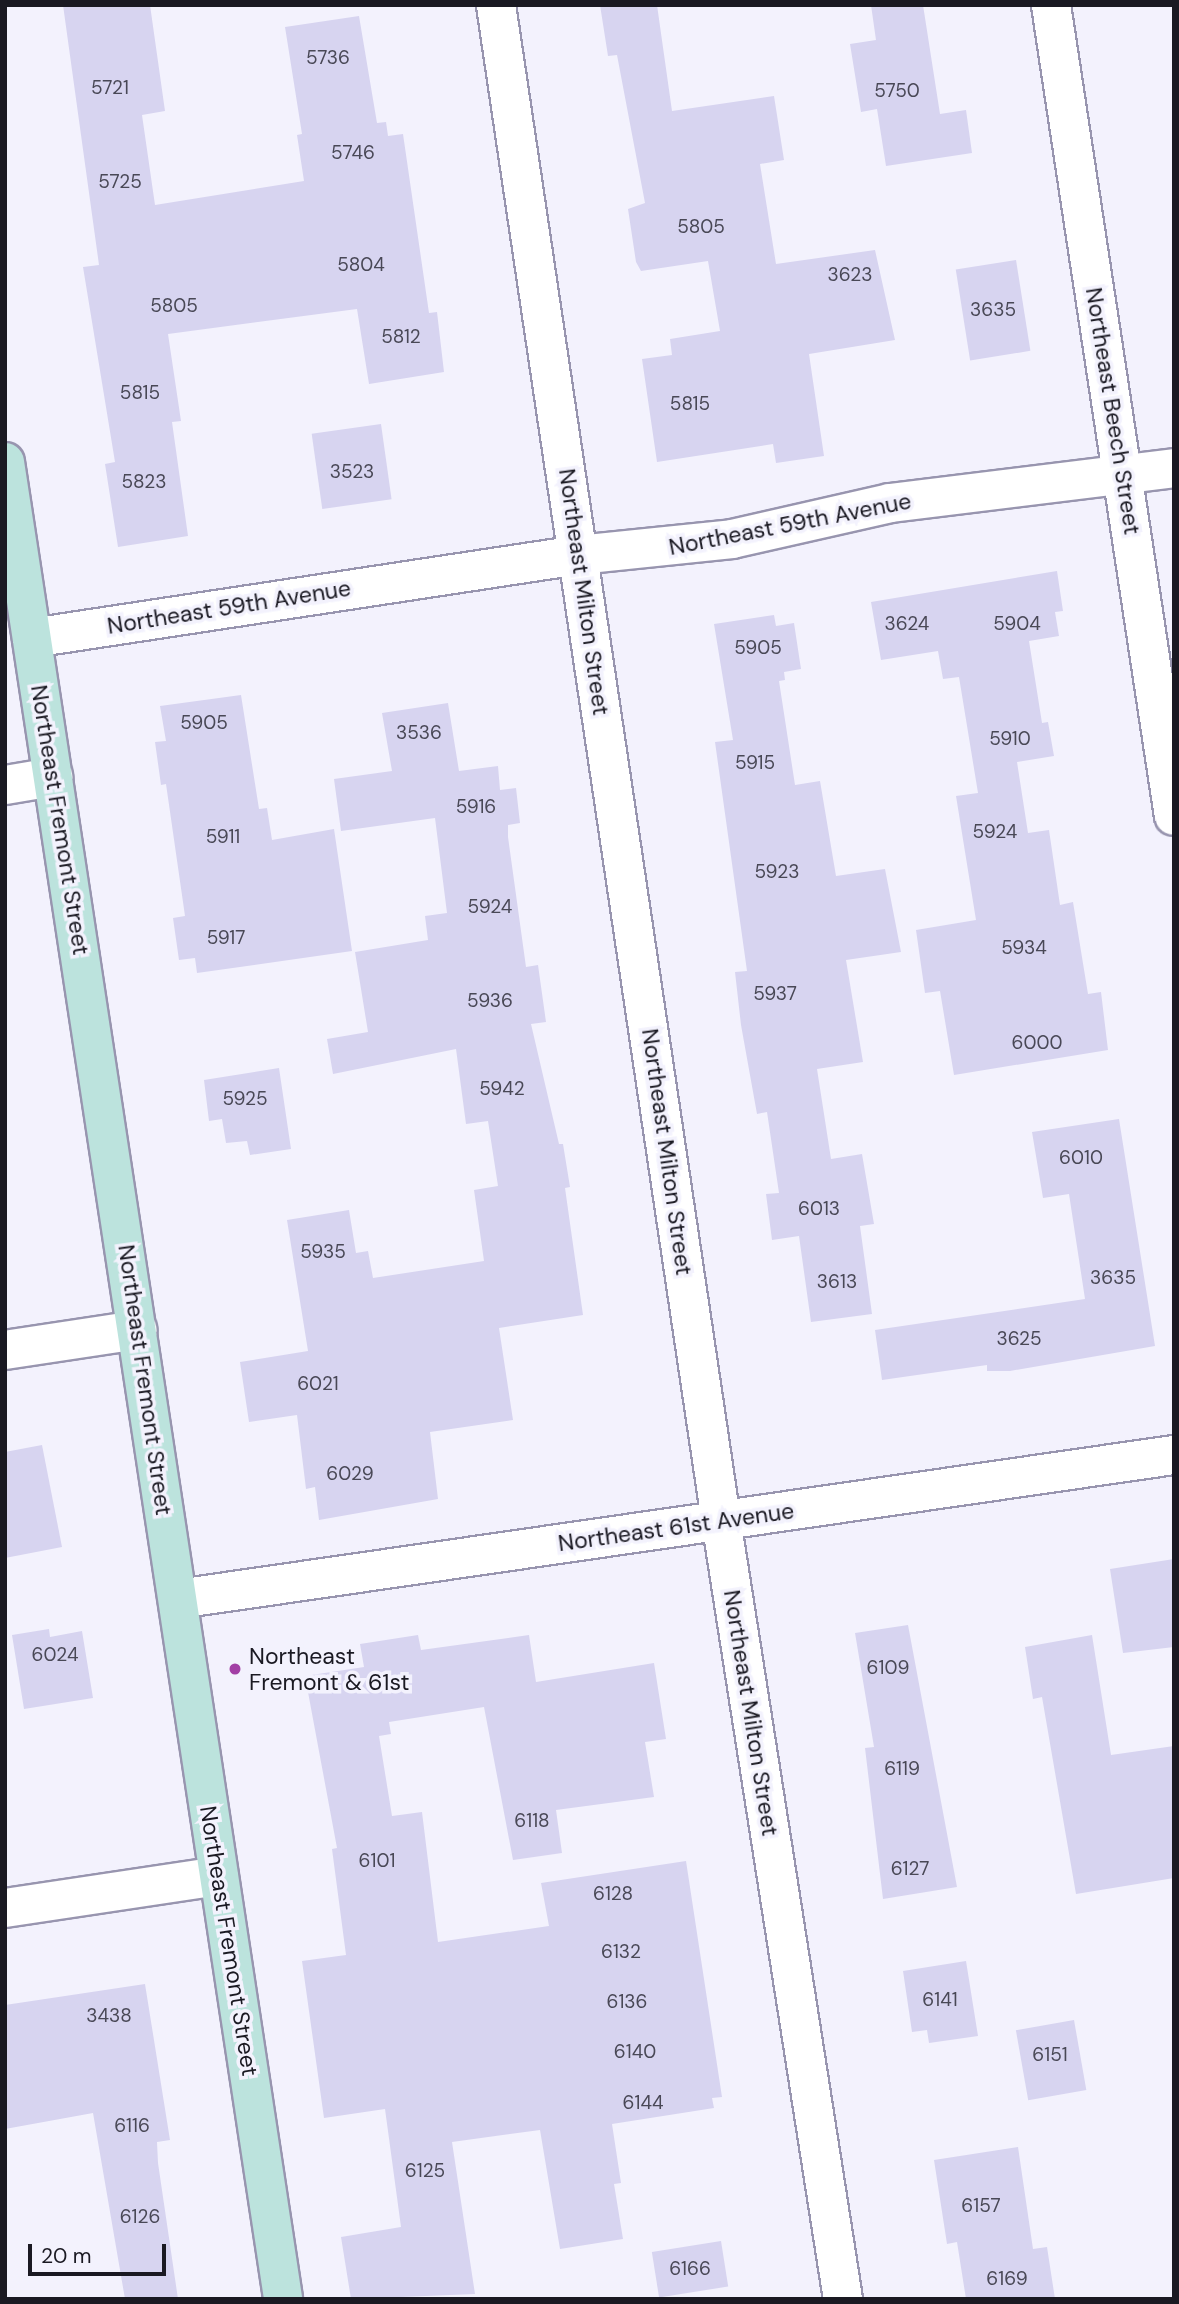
<!DOCTYPE html>
<html>
<head>
<meta charset="utf-8">
<style>
  body { margin:0 }
  #map { position:relative; width:1179px; height:2304px; overflow:hidden; background:#f3f2fd; font-family:"DM Sans",sans-serif }
  div>[style] { position:absolute }
  .building>* { inset:0; background:#d7d4f0; transform-origin:0 0 }
  .roads { filter:drop-shadow(2px 0 #9895af) drop-shadow(-2px 0 #9895af) drop-shadow(0 2px #9895af) drop-shadow(0 -2px #9895af) }
  .street>* { height:38px; margin:-19px; padding:0 19px; transform-origin:19px; border-radius:19px; background:#fff }
  .secondary>* { height:38px; margin:-19px; padding:0 19px; transform-origin:19px; border-radius:19px; background:#bce3dd }
  .dots>* { width:19px; height:19px; translate:-50% -50%; box-sizing:border-box; border:4px solid #f3f2fd; border-radius:50% }
  span { translate:-50% -50%; white-space:nowrap; text-align:center; line-height:1.15; -webkit-text-stroke:7px #f3f2fd; paint-order:stroke }
  .number-label { font-size:19px; color:#494856 }
  .number-label span { -webkit-text-stroke-width:0 }
  .street-label { font-size:23px; color:#1a1922 }
  .poi-label { font-size:23px; color:#1a1922 }
  .left { translate:0 -50%; text-align:left }
  .frame { position:absolute; inset:0; border:7px solid #1a1922; pointer-events:none }
  .scale { position:absolute; left:28px; top:2244px; width:138px; height:32px; box-sizing:border-box; border:4px solid #1a1922; border-top:0; padding-left:9px; font-size:21px; line-height:24px; white-space:nowrap; color:#1a1922; -webkit-text-stroke:5px #f3f2fd; paint-order:stroke }
</style>
</head>
<body>
<div id="map">
  <div class="building">
    <div style="clip-path:polygon(63px 5px,150px 5px,165px 111px,142px 115px,155px 205px,304px 181px,297px 135px,302px 134px,285px 27px,359px 16px,377px 123px,386px 122px,388px 136px,403px 134px,429px 313px,437px 312px,444px 372px,369px 384px,357px 309px,168px 334px,181px 421px,172px 422px,188px 536px,118px 547px,105px 464px,115px 462px,83px 267px,99px 265px)"></div>
    <div style="clip-path:polygon(600px 5px,657px 5px,672px 111px,774px 96px,784px 160px,760px 164px,776px 264px,875px 250px,895px 340px,809px 354px,824px 456px,776px 463px,773px 444px,657px 462px,642px 359px,672px 355px,670px 339px,720px 331px,708px 261px,641px 271px,636px 262px,628px 209px,645px 203px,617px 55px,608px 56px)"></div>
    <div style="clip-path:polygon(871px 5px,923px 5px,940px 114px,966px 110px,972px 153px,886px 166px,877px 109px,861px 112px,850px 44px,876px 40px)"></div>
    <div style="left:1016px;top:260px;width:92px;height:61px;rotate:81deg"></div>
    <div style="left:381px;top:424px;width:76px;height:70px;rotate:82deg"></div>
    <div style="clip-path:polygon(1057px 571px,1063px 611px,1055px 612px,1059px 636px,1029px 641px,1042px 723px,1048px 722px,1054px 756px,1017px 762px,1028px 833px,1049px 830px,1060px 905px,1073px 902px,1088px 994px,1101px 992px,1108px 1050px,954px 1075px,940px 991px,925px 993px,916px 930px,976px 920px,956px 796px,978px 793px,959px 677px,943px 679px,938px 651px,881px 660px,871px 602px)"></div>
    <div style="clip-path:polygon(774px 615px,776px 626px,794px 623px,801px 669px,784px 672px,785px 680px,779px 681px,795px 785px,820px 781px,836px 876px,885px 869px,901px 952px,846px 960px,863px 1062px,817px 1069px,831px 1159px,862px 1154px,874px 1224px,860px 1226px,872px 1314px,811px 1322px,799px 1236px,772px 1240px,766px 1194px,779px 1193px,767px 1112px,757px 1114px,741px 1025px,735px 972px,747px 971px,715px 742px,733px 740px,714px 624px)"></div>
    <div style="clip-path:polygon(241px 695px,259px 809px,267px 808px,272px 840px,334px 829px,352px 951px,197px 973px,195px 958px,179px 960px,173px 918px,185px 916px,166px 784px,161px 785px,155px 742px,166px 741px,160px 706px)"></div>
    <div style="clip-path:polygon(448px 703px,459px 771px,498px 766px,500px 790px,516px 788px,520px 823px,508px 825px,508px 837px,526px 967px,538px 965px,546px 1022px,531px 1024px,559px 1144px,563px 1144px,570px 1187px,565px 1188px,583px 1315px,499px 1328px,513px 1420px,430px 1432px,438px 1499px,319px 1520px,315px 1487px,306px 1489px,297px 1415px,249px 1422px,240px 1362px,308px 1351px,287px 1220px,349px 1210px,356px 1253px,368px 1251px,373px 1278px,484px 1261px,474px 1190px,498px 1186px,488px 1121px,466px 1124px,456px 1049px,333px 1074px,327px 1039px,368px 1032px,355px 952px,428px 940px,425px 916px,447px 913px,435px 818px,341px 831px,334px 779px,392px 771px,382px 713px)"></div>
    <div style="clip-path:polygon(279px 1068px,291px 1149px,250px 1155px,247px 1141px,226px 1143px,222px 1119px,209px 1121px,204px 1080px)"></div>
    <div style="clip-path:polygon(1119px 1119px,1155px 1346px,1010px 1371px,987px 1371px,987px 1365px,882px 1380px,875px 1330px,1085px 1299px,1069px 1194px,1043px 1198px,1032px 1132px)"></div>
    <div style="clip-path:polygon(42px 1445px,62px 1547px,5px 1558px,5px 1452px)"></div>
    <div style="clip-path:polygon(1174px 1559px,1174px 1647px,1123px 1653px,1110px 1569px)"></div>
    <div style="clip-path:polygon(908px 1625px,957px 1887px,883px 1899px,865px 1748px,874px 1747px,855px 1633px)"></div>
    <div style="clip-path:polygon(49px 1629px,50px 1637px,82px 1631px,93px 1698px,24px 1709px,12px 1635px)"></div>
    <div style="clip-path:polygon(418px 1635px,421px 1650px,529px 1635px,536px 1682px,654px 1663px,666px 1739px,645px 1742px,654px 1797px,556px 1810px,562px 1853px,513px 1860px,484px 1707px,389px 1722px,391px 1734px,379px 1736px,392px 1816px,422px 1812px,438px 1942px,549px 1926px,541px 1883px,686px 1861px,722px 2097px,712px 2098px,714px 2108px,612px 2124px,621px 2183px,614px 2184px,623px 2239px,560px 2249px,540px 2130px,452px 2142px,475px 2294px,351px 2299px,341px 2237px,401px 2227px,385px 2109px,324px 2118px,302px 1961px,346px 1955px,332px 1849px,337px 1848px,305px 1676px,364px 1667px,360px 1644px)"></div>
    <div style="clip-path:polygon(1092px 1635px,1111px 1755px,1174px 1746px,1174px 1878px,1076px 1894px,1042px 1697px,1033px 1699px,1025px 1647px)"></div>
    <div style="clip-path:polygon(966px 1961px,978px 2036px,929px 2043px,927px 2030px,912px 2032px,903px 1971px)"></div>
    <div style="clip-path:polygon(145px 1984px,170px 2140px,157px 2142px,158px 2163px,178px 2299px,125px 2299px,93px 2113px,5px 2129px,5px 2005px)"></div>
    <div style="left:1074px;top:2020px;width:71px;height:59px;rotate:80deg"></div>
    <div style="clip-path:polygon(1018px 2147px,1033px 2249px,1047px 2247px,1055px 2299px,966px 2299px,957px 2242px,947px 2244px,934px 2160px)"></div>
    <div style="left:721px;top:2241px;width:46px;height:70px;rotate:81deg"></div>
  </div>
  <div class="roads">
    <div class="street">
      <div style="left:496px;top:5px;width:1532px;rotate:81.55deg"></div>
      <div style="left:721px;top:1520px;width:788px;rotate:81.1deg"></div>
      <div style="left:1051px;top:5px;width:820px;rotate:81.38deg"></div>
      <div style="left:32px;top:638px;width:552px;rotate:-8.64deg"></div>
      <div style="left:578px;top:555px;width:155px;rotate:-5.9deg"></div>
      <div style="left:732px;top:539px;width:162px;rotate:-12.8deg"></div>
      <div style="left:890px;top:503px;width:286px;rotate:-7deg"></div>
      <div style="left:5px;top:785px;width:49px;rotate:-9.5deg"></div>
      <div style="left:5px;top:1350px;width:134px;rotate:-8.6deg"></div>
      <div style="left:178px;top:1599px;width:1006px;rotate:-8.23deg"></div>
      <div style="left:5px;top:1908px;width:216px;rotate:-8.5deg"></div>
    </div>
    <div class="secondary">
      <div style="left:5px;top:462px;width:1858px;rotate:81.39deg"></div>
    </div>
  </div>
  <div class="dots">
    <div style="left:235px;top:1669px;background:#a23fa5"></div>
  </div>
  <div class="number-label">
    <span style="left:328px;top:58px">5736</span>
    <span style="left:110px;top:88px">5721</span>
    <span style="left:897px;top:91px">5750</span>
    <span style="left:353px;top:153px">5746</span>
    <span style="left:120px;top:182px">5725</span>
    <span style="left:701px;top:227px">5805</span>
    <span style="left:361px;top:265px">5804</span>
    <span style="left:850px;top:275px">3623</span>
    <span style="left:174px;top:306px">5805</span>
    <span style="left:993px;top:310px">3635</span>
    <span style="left:401px;top:337px">5812</span>
    <span style="left:140px;top:393px">5815</span>
    <span style="left:690px;top:404px">5815</span>
    <span style="left:352px;top:472px">3523</span>
    <span style="left:144px;top:482px">5823</span>
    <span style="left:907px;top:624px">3624</span>
    <span style="left:1017px;top:624px">5904</span>
    <span style="left:758px;top:648px">5905</span>
    <span style="left:204px;top:723px">5905</span>
    <span style="left:419px;top:733px">3536</span>
    <span style="left:1010px;top:739px">5910</span>
    <span style="left:755px;top:763px">5915</span>
    <span style="left:476px;top:807px">5916</span>
    <span style="left:995px;top:832px">5924</span>
    <span style="left:223px;top:837px">5911</span>
    <span style="left:777px;top:872px">5923</span>
    <span style="left:490px;top:907px">5924</span>
    <span style="left:226px;top:938px">5917</span>
    <span style="left:1024px;top:948px">5934</span>
    <span style="left:775px;top:994px">5937</span>
    <span style="left:490px;top:1001px">5936</span>
    <span style="left:1037px;top:1043px">6000</span>
    <span style="left:502px;top:1089px">5942</span>
    <span style="left:245px;top:1099px">5925</span>
    <span style="left:1081px;top:1158px">6010</span>
    <span style="left:819px;top:1209px">6013</span>
    <span style="left:323px;top:1252px">5935</span>
    <span style="left:1113px;top:1278px">3635</span>
    <span style="left:837px;top:1282px">3613</span>
    <span style="left:1019px;top:1339px">3625</span>
    <span style="left:318px;top:1384px">6021</span>
    <span style="left:350px;top:1474px">6029</span>
    <span style="left:55px;top:1655px">6024</span>
    <span style="left:888px;top:1668px">6109</span>
    <span style="left:902px;top:1769px">6119</span>
    <span style="left:532px;top:1821px">6118</span>
    <span style="left:377px;top:1861px">6101</span>
    <span style="left:910px;top:1869px">6127</span>
    <span style="left:613px;top:1894px">6128</span>
    <span style="left:621px;top:1952px">6132</span>
    <span style="left:940px;top:2000px">6141</span>
    <span style="left:627px;top:2002px">6136</span>
    <span style="left:109px;top:2016px">3438</span>
    <span style="left:635px;top:2052px">6140</span>
    <span style="left:1050px;top:2055px">6151</span>
    <span style="left:643px;top:2103px">6144</span>
    <span style="left:132px;top:2126px">6116</span>
    <span style="left:425px;top:2171px">6125</span>
    <span style="left:981px;top:2206px">6157</span>
    <span style="left:140px;top:2217px">6126</span>
    <span style="left:690px;top:2269px">6166</span>
    <span style="left:1007px;top:2279px">6169</span>
  </div>
  <div class="street-label">
    <span style="left:1113px;top:411px;rotate:81deg">Northeast Beech Street</span>
    <span style="left:790px;top:524px;rotate:-11deg">Northeast 59th Avenue</span>
    <span style="left:584px;top:592px;rotate:82deg">Northeast Milton Street</span>
    <span style="left:229px;top:607px;rotate:-9deg">Northeast 59th Avenue</span>
    <span style="left:60px;top:820px;rotate:81deg">Northeast Fremont Street</span>
    <span style="left:667px;top:1152px;rotate:82deg">Northeast Milton Street</span>
    <span style="left:145px;top:1380px;rotate:82deg">Northeast Fremont Street</span>
    <span style="left:676px;top:1527px;rotate:-8deg">Northeast 61st Avenue</span>
    <span style="left:751px;top:1713px;rotate:81deg">Northeast Milton Street</span>
    <span style="left:229px;top:1941px;rotate:81deg">Northeast Fremont Street</span>
  </div>
  <div class="poi-label">
    <span class="left" style="left:249px;top:1669px">Northeast<br>Fremont &amp; 61st</span>
  </div>
  <div class="frame"></div>
  <div class="scale">20 m</div>
</div>
</body>
</html>
